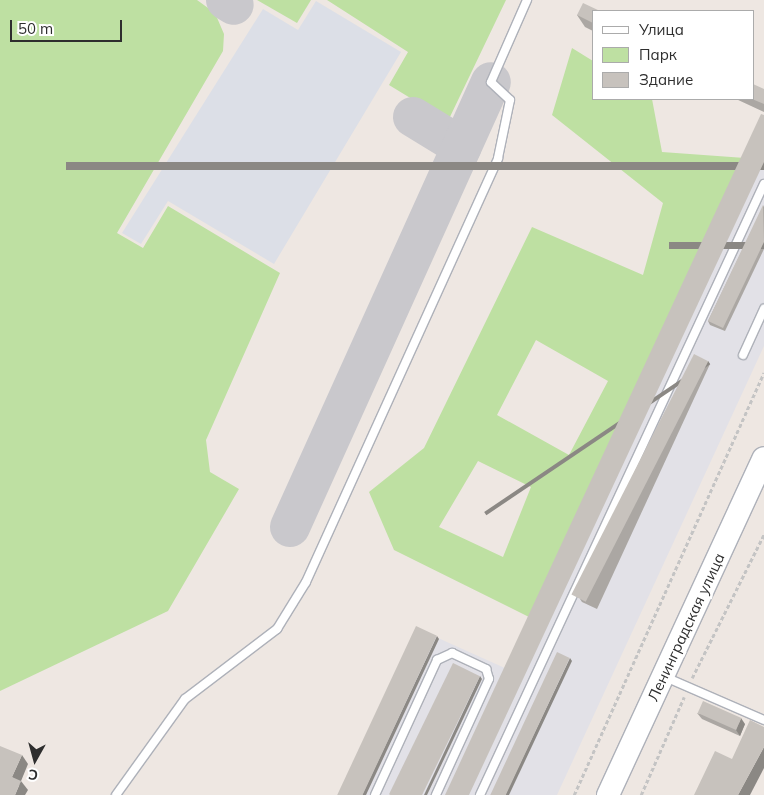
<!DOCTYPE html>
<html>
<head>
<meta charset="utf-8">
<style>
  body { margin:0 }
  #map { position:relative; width:764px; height:795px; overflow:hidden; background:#eee7e2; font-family:Mulish,sans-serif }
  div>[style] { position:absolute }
  .industrial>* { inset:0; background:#e2e1e7 }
  .airport>* { inset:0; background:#dcdfe7 }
  .green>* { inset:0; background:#bee0a2 }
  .taxiway>* { height:40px; margin:-20px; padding:0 20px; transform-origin:20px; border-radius:20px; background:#c9c8cc }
  .path>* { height:2.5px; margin-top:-1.25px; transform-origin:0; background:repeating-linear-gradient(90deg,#c4c4c4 0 4px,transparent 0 6.5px) }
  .roads { filter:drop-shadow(1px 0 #aeb1b9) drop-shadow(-1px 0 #aeb1b9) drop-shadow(0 1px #aeb1b9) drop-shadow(0 -1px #aeb1b9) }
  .service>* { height:8px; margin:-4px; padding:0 4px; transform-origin:4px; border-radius:4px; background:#fff }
  .secondary>* { height:22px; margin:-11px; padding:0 11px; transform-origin:11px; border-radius:11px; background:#fff }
  .wall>* { inset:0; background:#aba7a3 }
  .shaded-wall>* { inset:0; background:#8b8884; transform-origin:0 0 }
  .building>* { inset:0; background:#c7c2bd; transform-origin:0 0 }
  span { translate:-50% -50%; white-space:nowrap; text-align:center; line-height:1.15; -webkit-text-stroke:5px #fff; paint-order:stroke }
  .street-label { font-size:15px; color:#2e2e2e }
  .legend { position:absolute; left:592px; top:10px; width:162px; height:90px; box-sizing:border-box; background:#fff; border:1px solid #ababab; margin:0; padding:6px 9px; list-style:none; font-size:15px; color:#2e2e2e }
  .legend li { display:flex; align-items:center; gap:10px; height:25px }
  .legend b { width:25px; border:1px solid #ababab }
  .north { position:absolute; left:10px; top:735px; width:50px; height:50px; -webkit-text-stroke:4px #fff; paint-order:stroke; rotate:187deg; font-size:14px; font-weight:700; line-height:20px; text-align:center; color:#2e2e2e }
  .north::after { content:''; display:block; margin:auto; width:18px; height:22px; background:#2e2e2e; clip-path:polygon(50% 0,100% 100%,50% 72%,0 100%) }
  .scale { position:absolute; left:10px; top:20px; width:112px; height:22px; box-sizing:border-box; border:2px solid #2e2e2e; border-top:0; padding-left:6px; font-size:15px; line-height:18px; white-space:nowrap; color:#2e2e2e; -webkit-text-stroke:4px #fff; paint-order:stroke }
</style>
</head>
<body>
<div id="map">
  <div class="industrial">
    <div style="clip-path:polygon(764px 116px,764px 346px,557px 795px,339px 795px,418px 629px,507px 669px)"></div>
  </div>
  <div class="airport">
    <div style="clip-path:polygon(316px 1px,401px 52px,274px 264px,168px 201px,141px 244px,122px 233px,263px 9px,298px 30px)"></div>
  </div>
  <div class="green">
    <div style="clip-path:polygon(0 0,197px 0,215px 13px,224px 34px,223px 51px,117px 233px,143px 248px,168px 206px,280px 273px,206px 440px,210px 472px,239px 489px,168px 611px,0 691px)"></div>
    <div style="clip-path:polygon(257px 0,311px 0,297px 23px)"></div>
    <div style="clip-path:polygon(327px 0,506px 0,448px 121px,389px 85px,408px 52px)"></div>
    <div style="clip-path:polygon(evenodd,572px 48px,593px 61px,593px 99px,652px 99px,662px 152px,745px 158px,531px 618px,394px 550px,369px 492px,424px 448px,532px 227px,643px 275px,663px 203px,552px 115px,572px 48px,536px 340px,608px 381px,569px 455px,497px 415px,536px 340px,572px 48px,478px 461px,531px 487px,503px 557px,439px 527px,478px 461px)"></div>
  </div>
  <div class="taxiway">
    <div style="left:226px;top:0;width:9px;rotate:32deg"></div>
    <div style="left:413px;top:117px;width:57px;rotate:31.5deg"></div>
    <div style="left:290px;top:527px;width:488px;rotate:-65.7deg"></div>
  </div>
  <div class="path">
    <div style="left:692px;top:678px;width:161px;rotate:-63.4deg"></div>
    <div style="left:574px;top:795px;width:463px;rotate:-65.8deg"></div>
    <div style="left:641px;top:795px;width:107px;rotate:-66.3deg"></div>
  </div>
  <div class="roads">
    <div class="service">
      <div style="left:743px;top:355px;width:51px;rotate:-65.5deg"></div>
      <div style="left:665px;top:677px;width:108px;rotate:23.5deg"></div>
      <div style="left:116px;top:795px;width:118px;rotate:-54.3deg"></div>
      <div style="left:185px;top:699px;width:116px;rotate:-37.3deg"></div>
      <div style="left:277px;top:629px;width:55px;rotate:-58.3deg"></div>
      <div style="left:306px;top:582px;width:465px;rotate:-65.6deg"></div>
      <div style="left:498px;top:158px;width:59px;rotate:-78.3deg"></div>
      <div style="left:510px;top:100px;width:26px;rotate:-137deg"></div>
      <div style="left:491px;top:82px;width:90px;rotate:-66.3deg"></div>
      <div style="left:375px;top:795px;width:149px;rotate:-65.3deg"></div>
      <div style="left:437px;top:660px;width:17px;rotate:-25deg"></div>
      <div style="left:452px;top:653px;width:38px;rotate:25deg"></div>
      <div style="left:486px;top:669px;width:10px;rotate:73deg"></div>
      <div style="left:489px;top:679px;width:128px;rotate:114.6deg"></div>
      <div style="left:480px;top:795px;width:674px;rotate:-65.07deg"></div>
    </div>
    <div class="secondary">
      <div style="left:608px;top:795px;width:371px;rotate:-65.2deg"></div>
    </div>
  </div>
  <div class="wall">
    <div style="clip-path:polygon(593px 11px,593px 31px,585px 27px,577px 15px)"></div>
    <div style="clip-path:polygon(764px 89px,764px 112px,736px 99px,753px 99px)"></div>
    <div style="clip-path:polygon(764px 205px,764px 249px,725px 331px,710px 325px,708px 321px)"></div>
    <div style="clip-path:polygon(708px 361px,710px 364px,597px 609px,582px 602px,580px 599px)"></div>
    <div style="clip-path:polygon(697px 713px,745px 724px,740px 736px,702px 719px)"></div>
  </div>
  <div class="shaded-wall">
    <div style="left:764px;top:162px;width:8px;height:698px;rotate:90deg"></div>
    <div style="left:764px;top:242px;width:7px;height:95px;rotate:90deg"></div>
    <div style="left:708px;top:361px;width:4px;height:270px;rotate:56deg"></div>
    <div style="clip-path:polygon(437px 636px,439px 639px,366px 795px,362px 795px)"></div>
    <div style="clip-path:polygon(570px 658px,572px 661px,509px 795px,505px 795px)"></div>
    <div style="clip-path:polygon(480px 676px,482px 679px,427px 795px,424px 795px)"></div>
    <div style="clip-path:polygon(741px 718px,745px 724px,740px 736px,736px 730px)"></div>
    <div style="clip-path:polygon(764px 747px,764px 768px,750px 795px,738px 795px)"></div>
    <div style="clip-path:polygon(22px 755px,28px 764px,19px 786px,12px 777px)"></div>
    <div style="clip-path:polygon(21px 781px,28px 790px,25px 795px,15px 795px)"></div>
  </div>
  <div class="building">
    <div style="clip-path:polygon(583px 3px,600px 11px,593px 11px,593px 23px,577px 15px)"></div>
    <div style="clip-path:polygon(753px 84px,764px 89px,764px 104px,752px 99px)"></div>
    <div style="clip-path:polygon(761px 114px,764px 115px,764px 162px,469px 795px,445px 795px)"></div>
    <div style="clip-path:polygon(763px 205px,764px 242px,723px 328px,708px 321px)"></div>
    <div style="left:694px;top:354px;width:16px;height:270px;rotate:27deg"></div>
    <div style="left:416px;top:626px;width:23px;height:187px;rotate:25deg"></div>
    <div style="left:557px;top:652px;width:14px;height:159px;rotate:25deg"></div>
    <div style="left:453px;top:663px;width:30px;height:146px;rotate:26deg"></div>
    <div style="left:703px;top:701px;width:42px;height:13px;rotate:24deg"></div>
    <div style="clip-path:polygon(750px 720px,764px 727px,764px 747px,738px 795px,694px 795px,715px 751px,732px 759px)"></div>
    <div style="clip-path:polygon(0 746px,22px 755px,12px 777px,21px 781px,15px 795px,0 795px)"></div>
  </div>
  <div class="street-label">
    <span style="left:686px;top:627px;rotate:-65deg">Ленинградская улица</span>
  </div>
  <ul class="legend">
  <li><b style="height:6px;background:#fff"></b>Улица</li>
  <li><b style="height:14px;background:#bee0a2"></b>Парк</li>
  <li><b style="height:14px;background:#c7c2bd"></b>Здание</li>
  </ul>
  <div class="north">С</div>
  <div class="scale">50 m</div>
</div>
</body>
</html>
